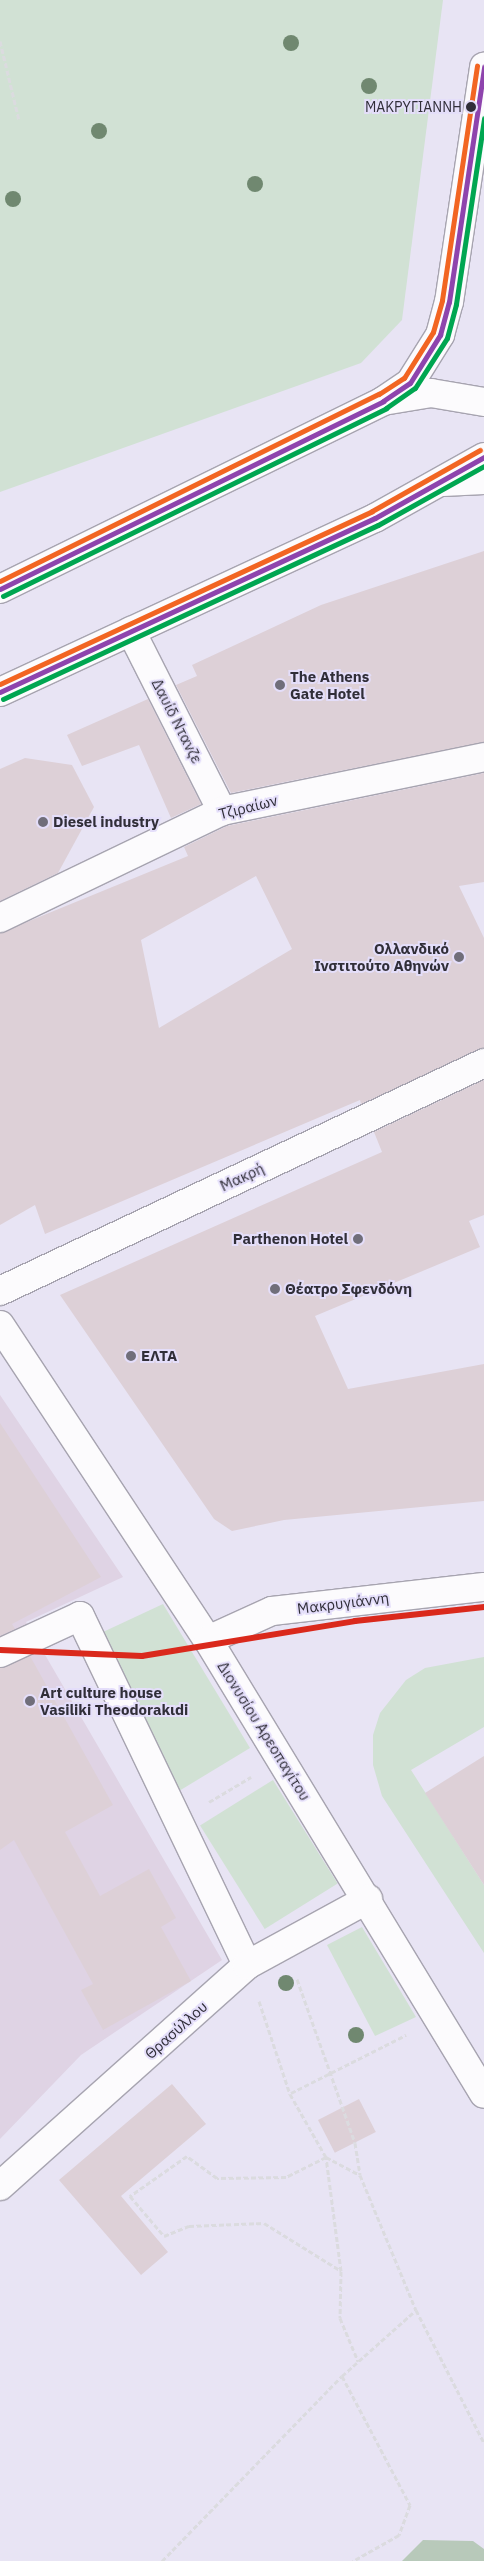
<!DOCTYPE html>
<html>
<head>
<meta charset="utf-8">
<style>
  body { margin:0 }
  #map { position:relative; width:484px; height:2561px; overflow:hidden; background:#e8e4f4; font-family:"IBM Plex Sans",sans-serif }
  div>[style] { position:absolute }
  .commercial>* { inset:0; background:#dfd3e4 }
  .green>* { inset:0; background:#d1e1d4; transform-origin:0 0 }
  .forest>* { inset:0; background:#b8c9ba }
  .building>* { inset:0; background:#ddd0d7; transform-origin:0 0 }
  .path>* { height:3px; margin-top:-1.5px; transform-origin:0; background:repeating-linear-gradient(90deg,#dbdbdf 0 5px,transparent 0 7.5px) }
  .roads { filter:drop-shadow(1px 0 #a7a4b0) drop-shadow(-1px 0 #a7a4b0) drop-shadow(0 1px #a7a4b0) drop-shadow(0 -1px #a7a4b0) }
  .street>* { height:28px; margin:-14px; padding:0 14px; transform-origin:14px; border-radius:14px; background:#fcfbfd }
  .primary>* { height:28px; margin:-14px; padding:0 14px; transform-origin:14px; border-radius:14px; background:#fcfbfd }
  .highway>* { height:28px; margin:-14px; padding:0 14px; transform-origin:14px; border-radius:14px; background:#fcfbfd }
  .bus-1>* { height:5px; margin:-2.5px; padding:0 2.5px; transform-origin:2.5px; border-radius:2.5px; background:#8e44ad }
  .bus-2>* { height:5px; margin:-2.5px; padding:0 2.5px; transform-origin:2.5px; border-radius:2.5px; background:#00a651 }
  .bus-3>* { height:5px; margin:-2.5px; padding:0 2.5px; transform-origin:2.5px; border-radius:2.5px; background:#f26522 }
  .metro-1>* { height:6px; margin:-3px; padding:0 3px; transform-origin:3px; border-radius:3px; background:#da291c }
  .trees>* { width:16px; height:16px; margin:-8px; border-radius:50%; background:#708870 }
  .dots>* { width:14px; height:14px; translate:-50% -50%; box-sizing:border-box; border:2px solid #e4defa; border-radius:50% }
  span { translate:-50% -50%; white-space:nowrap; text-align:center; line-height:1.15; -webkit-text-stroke:4px #e4defa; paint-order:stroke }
  .bus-label { font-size:14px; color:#302e38 }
  .right { translate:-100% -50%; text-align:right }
  .poi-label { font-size:15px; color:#302e38; font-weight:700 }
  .left { translate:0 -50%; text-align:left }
  .street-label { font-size:15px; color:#302e38 }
</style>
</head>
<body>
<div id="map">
  <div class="commercial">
    <div style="clip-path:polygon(0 1395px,123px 1577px,26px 1622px,222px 1960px,81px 2055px,0 2139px)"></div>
  </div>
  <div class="green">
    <div style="clip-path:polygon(0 0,443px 0,402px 320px,361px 363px,0 492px)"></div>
    <div style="clip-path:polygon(163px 1604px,250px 1748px,179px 1791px,103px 1632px)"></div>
    <div style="clip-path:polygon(484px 1657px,484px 1727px,411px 1770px,484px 1885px,484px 1953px,382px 1796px,373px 1765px,373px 1735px,380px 1713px,406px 1680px,425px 1668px)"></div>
    <div style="left:273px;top:1780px;width:122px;height:86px;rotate:58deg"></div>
    <div style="clip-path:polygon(362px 1927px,416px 2017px,375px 2036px,327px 1945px)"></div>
  </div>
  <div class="forest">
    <div style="clip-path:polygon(423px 2540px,473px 2541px,484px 2549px,484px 2561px,402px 2561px)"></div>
  </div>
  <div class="building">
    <div style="clip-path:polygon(484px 551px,484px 742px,231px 793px,176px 685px,197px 676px,192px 665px,321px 605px)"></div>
    <div style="clip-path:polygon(148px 699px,201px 804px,171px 818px,139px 745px,82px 766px,67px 735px)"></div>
    <div style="clip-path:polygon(25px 758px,72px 765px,94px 807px,58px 873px,0 901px,0 769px)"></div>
    <div style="clip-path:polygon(evenodd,484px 773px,484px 882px,459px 886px,484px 938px,484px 1048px,361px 1104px,360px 1100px,45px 1234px,35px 1205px,0 1225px,0 933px,188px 856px,184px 847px,227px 826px,484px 773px,256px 876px,292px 949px,159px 1028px,141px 940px,256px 876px)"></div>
    <div style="clip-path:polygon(484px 1080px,484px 1215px,469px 1221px,480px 1247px,315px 1316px,348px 1389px,484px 1364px,484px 1501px,284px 1520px,232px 1531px,214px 1519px,60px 1295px,382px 1152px,374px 1132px)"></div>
    <div style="clip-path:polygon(0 1423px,101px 1577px,12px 1624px,15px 1629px,0 1636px)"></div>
    <div style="clip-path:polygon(30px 1656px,113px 1805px,65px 1832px,100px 1896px,149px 1869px,176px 1918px,161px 1927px,191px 1981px,103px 2030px,81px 1990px,93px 1984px,14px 1840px,0 1850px,0 1668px)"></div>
    <div style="clip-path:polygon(484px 1756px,484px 1885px,425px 1793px)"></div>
    <div style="clip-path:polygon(172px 2084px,206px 2124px,121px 2196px,168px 2252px,141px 2275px,59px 2180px)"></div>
    <div style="left:359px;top:2099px;width:37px;height:46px;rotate:63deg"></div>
  </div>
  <div class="path">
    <div style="left:0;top:41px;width:81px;rotate:76.5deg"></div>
    <div style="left:209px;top:1802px;width:49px;rotate:-30.8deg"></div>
    <div style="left:297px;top:1979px;width:174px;rotate:70.5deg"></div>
    <div style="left:355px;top:2143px;width:32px;rotate:81deg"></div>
    <div style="left:259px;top:2001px;width:98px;rotate:71.6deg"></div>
    <div style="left:290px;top:2094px;width:73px;rotate:60.3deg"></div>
    <div style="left:326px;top:2157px;width:38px;rotate:28deg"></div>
    <div style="left:360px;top:2175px;width:146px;rotate:67.5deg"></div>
    <div style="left:416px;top:2310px;width:149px;rotate:62.9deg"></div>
    <div style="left:291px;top:2093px;width:129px;rotate:-26.8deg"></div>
    <div style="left:341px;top:2271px;width:115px;rotate:-97.5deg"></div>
    <div style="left:326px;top:2157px;width:45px;rotate:153.4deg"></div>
    <div style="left:286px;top:2177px;width:69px;rotate:179.2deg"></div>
    <div style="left:217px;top:2178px;width:37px;rotate:-144deg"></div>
    <div style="left:187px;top:2156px;width:70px;rotate:144.9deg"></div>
    <div style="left:130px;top:2196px;width:52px;rotate:49.6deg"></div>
    <div style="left:164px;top:2236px;width:27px;rotate:-22deg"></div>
    <div style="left:189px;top:2226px;width:75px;rotate:-2.3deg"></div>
    <div style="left:264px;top:2223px;width:91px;rotate:31.9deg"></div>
    <div style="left:341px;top:2271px;width:47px;rotate:91.2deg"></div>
    <div style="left:340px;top:2318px;width:47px;rotate:67.3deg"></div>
    <div style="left:342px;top:2376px;width:146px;rotate:62.2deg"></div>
    <div style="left:410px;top:2505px;width:32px;rotate:110deg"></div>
    <div style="left:399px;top:2535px;width:53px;rotate:150.5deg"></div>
    <div style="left:162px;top:2561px;width:258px;rotate:-45.8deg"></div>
    <div style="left:342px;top:2376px;width:99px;rotate:-41.7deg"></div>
  </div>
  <div class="roads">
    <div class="street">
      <div style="left:131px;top:631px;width:202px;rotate:63.2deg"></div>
      <div style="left:0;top:918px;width:246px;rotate:-25.7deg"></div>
      <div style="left:222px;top:811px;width:268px;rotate:-11.6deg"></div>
      <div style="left:0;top:1291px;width:535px;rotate:-25.22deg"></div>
      <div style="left:0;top:1325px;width:377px;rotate:56.6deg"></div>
      <div style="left:208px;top:1640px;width:531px;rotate:58.7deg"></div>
      <div style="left:208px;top:1640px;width:70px;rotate:-24.4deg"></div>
      <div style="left:272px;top:1611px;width:213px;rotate:-6.5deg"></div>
      <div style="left:0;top:1653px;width:88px;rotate:-24.8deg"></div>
      <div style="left:80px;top:1616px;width:387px;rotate:64.4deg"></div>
      <div style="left:0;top:2186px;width:331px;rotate:-41.8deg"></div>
      <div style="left:247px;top:1965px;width:138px;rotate:-28.6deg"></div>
    </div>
    <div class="primary">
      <div style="left:0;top:589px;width:427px;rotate:-26.1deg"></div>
      <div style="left:383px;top:401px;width:32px;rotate:-34deg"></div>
      <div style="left:410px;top:383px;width:57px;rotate:-58deg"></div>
      <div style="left:440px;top:335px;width:34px;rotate:-75deg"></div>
      <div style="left:449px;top:302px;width:238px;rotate:-81.5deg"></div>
      <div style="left:0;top:692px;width:413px;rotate:-24.9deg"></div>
      <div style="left:375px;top:518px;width:125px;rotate:-29.2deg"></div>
    </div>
    <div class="highway">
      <div style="left:383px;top:401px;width:49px;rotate:-9.5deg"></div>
      <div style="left:431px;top:393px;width:54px;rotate:9.6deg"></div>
      <div style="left:443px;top:482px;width:41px;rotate:-2.8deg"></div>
    </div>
  </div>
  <div class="bus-1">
    <div style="left:0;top:589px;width:427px;rotate:-26.1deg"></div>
    <div style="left:383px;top:401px;width:32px;rotate:-34deg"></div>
    <div style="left:410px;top:383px;width:57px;rotate:-58deg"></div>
    <div style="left:440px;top:335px;width:34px;rotate:-75deg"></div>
    <div style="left:449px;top:302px;width:238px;rotate:-81.5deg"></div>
    <div style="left:0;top:692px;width:413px;rotate:-24.9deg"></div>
    <div style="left:375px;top:518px;width:125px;rotate:-29.2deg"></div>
  </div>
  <div class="bus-2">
    <div style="left:3px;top:596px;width:427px;rotate:-26.1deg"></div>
    <div style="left:386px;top:408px;width:35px;rotate:-35deg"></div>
    <div style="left:415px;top:388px;width:59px;rotate:-57.4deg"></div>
    <div style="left:447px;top:338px;width:35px;rotate:-75deg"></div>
    <div style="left:456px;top:304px;width:188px;rotate:-81.4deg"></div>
    <div style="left:3px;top:699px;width:413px;rotate:-24.9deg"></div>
    <div style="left:378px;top:525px;width:121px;rotate:-29.1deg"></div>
  </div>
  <div class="bus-3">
    <div style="left:0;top:581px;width:423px;rotate:-26.3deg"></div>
    <div style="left:379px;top:394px;width:30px;rotate:-33deg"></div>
    <div style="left:404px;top:378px;width:54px;rotate:-57.8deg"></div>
    <div style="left:433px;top:332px;width:33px;rotate:-74deg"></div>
    <div style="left:442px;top:300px;width:237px;rotate:-81.5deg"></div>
    <div style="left:0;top:684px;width:410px;rotate:-24.9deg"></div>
    <div style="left:372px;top:511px;width:124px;rotate:-29.5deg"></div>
  </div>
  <div class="metro-1">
    <div style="left:0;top:1650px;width:142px;rotate:2.4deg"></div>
    <div style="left:142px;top:1656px;width:216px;rotate:-9.3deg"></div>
    <div style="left:355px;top:1621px;width:130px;rotate:-6.2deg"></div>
  </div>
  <div class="trees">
    <div style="left:291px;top:43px"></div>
    <div style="left:369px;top:86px"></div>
    <div style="left:99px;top:131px"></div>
    <div style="left:255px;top:184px"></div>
    <div style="left:13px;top:199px"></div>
    <div style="left:286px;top:1983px"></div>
    <div style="left:356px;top:2035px"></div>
  </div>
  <div class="dots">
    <div style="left:471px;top:107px;background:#302e38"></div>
    <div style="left:280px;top:685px;background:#706e7a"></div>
    <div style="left:43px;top:822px;background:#706e7a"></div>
    <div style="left:459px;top:957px;background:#706e7a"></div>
    <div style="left:358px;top:1239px;background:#706e7a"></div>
    <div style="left:275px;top:1289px;background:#706e7a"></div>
    <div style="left:131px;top:1356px;background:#706e7a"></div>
    <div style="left:30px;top:1701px;background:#706e7a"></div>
  </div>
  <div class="bus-label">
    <span class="right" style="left:462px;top:107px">ΜΑΚΡΥΓΙΑΝΝΗ</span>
  </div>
  <div class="poi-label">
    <span class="left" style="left:290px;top:685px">The Athens<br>Gate Hotel</span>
    <span class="left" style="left:53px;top:822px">Diesel industry</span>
    <span class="right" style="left:449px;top:957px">Ολλανδικό<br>Ινστιτούτο Αθηνών</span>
    <span class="right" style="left:348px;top:1239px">Parthenon Hotel</span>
    <span class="left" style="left:285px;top:1289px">Θέατρο Σφενδόνη</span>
    <span class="left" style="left:141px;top:1356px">ΕΛΤΑ</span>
    <span class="left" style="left:40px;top:1701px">Art culture house<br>Vasiliki Theodorakιdi</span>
  </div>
  <div class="street-label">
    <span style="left:177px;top:721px;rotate:63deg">Δαυίδ Ντανζε</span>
    <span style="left:248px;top:807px;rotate:-14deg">Τζιραίων</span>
    <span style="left:242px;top:1177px;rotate:-25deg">Μακρή</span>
    <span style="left:343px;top:1603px;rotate:-7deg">Μακρυγιάννη</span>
    <span style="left:264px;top:1731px;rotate:58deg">Διονυσίου Αρεοπαγίτου</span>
    <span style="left:176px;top:2030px;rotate:-42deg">Θρασύλλου</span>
  </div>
</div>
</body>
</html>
